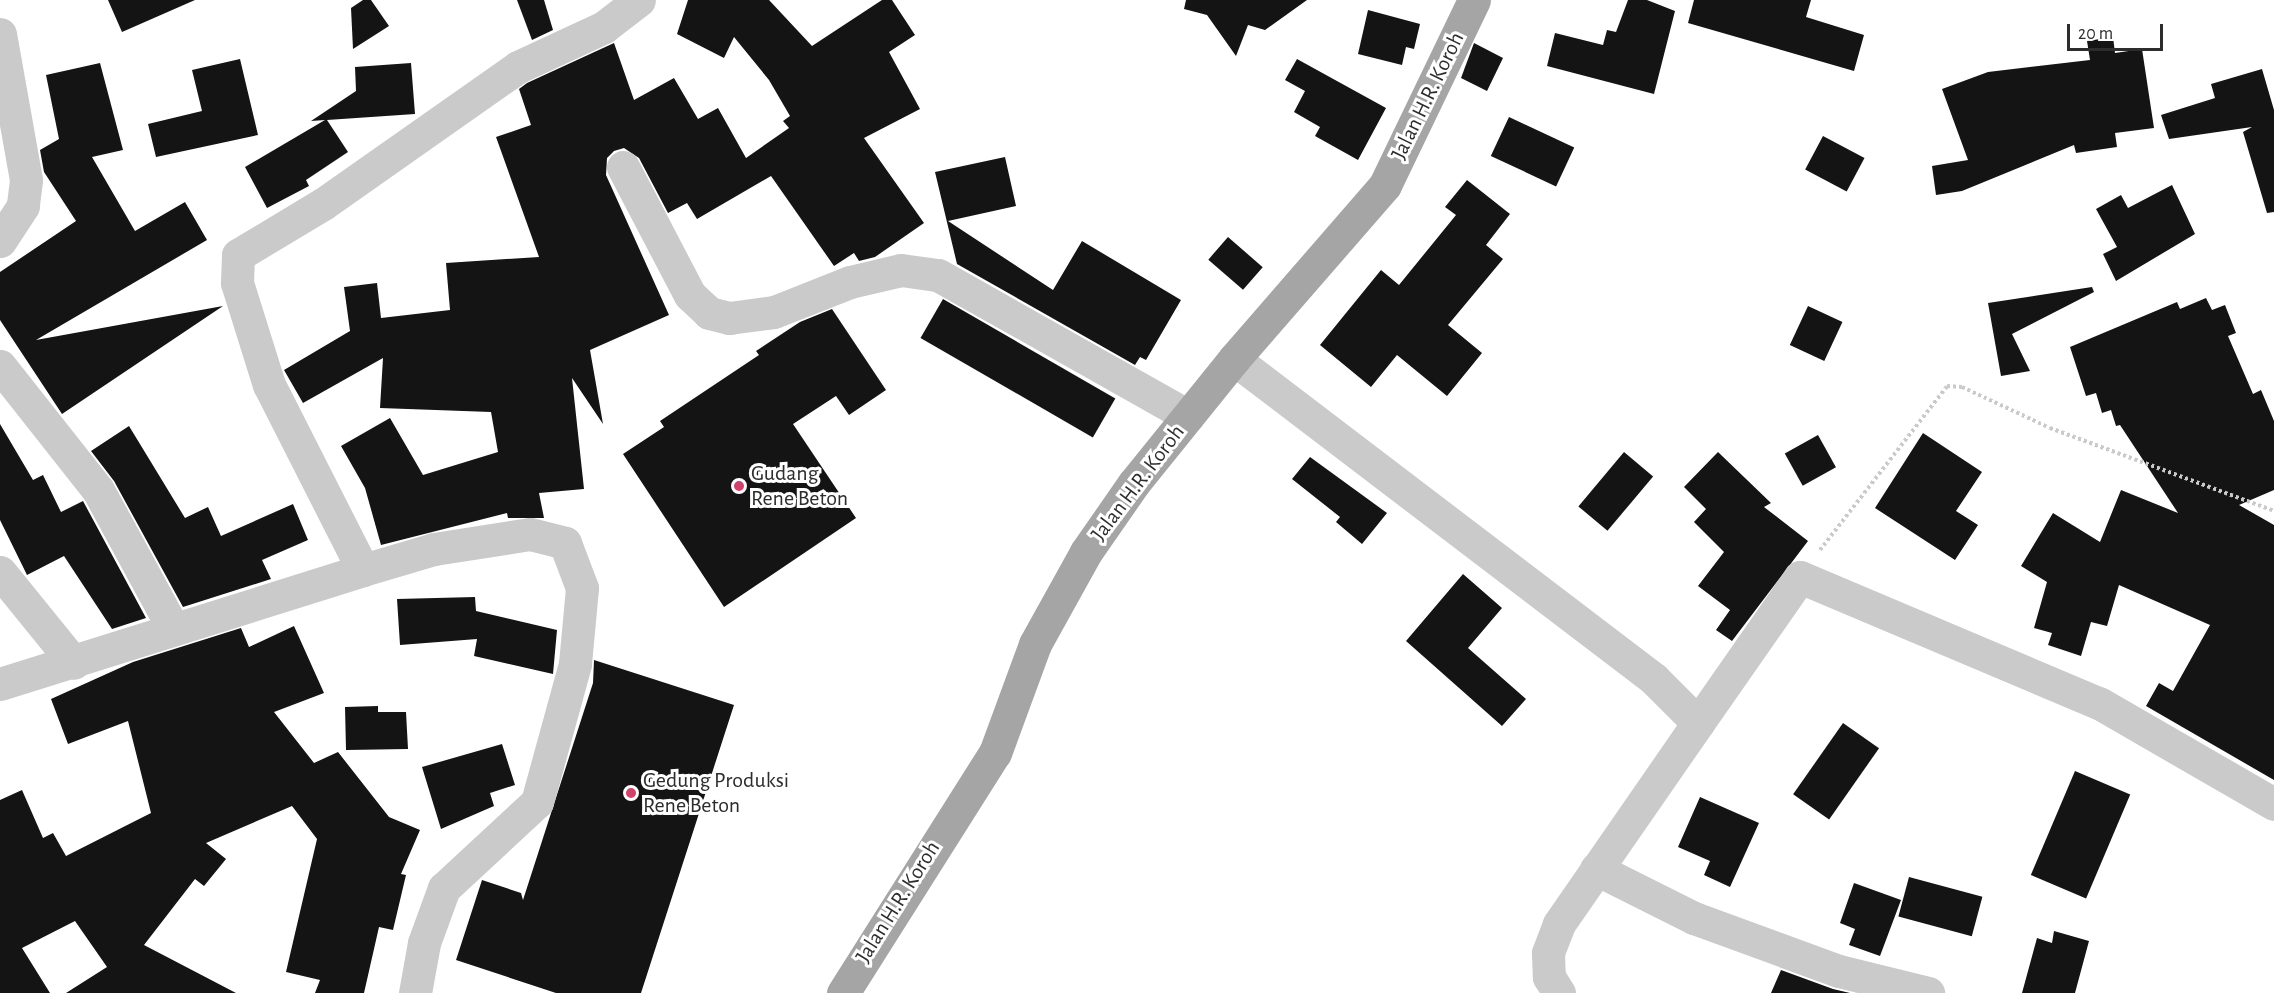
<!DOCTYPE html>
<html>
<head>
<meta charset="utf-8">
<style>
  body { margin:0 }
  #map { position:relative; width:2274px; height:993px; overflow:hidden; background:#fff; font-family:"Alegreya Sans",sans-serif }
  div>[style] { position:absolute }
  .building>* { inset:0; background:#141414; transform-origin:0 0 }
  .path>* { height:4px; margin-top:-2px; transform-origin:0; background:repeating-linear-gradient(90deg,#cacaca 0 3px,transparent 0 6px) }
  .minor>* { height:33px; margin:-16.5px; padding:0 16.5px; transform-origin:16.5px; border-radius:16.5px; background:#cacaca }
  .major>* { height:33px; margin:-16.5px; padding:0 16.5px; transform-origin:16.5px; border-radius:16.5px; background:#a5a5a5 }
  .dots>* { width:16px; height:16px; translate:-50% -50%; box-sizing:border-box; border:3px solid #fff; border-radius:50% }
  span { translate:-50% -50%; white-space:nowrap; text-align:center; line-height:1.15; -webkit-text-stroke:6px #fff; paint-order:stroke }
  .street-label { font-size:22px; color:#2d2d2d }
  .poi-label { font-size:22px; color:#2d2d2d }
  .left { translate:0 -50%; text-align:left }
  .scale { position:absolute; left:2067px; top:24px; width:96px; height:27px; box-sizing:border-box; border:3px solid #2d2d2d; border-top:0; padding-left:8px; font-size:18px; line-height:21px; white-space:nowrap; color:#2d2d2d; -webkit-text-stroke:4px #fff; paint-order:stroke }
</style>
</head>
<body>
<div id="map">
  <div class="building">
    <div style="clip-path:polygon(108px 0,195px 0,122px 32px)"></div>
    <div style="clip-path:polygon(363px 0,371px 0,389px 26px,353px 49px,351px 8px)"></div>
    <div style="clip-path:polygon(517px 0,544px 0,553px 30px,532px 40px)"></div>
    <div style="clip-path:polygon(688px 0,769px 0,812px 46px,882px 0,892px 0,915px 35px,889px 52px,920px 109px,864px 138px,924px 223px,875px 257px,859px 261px,854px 253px,834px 266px,771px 176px,697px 219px,687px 203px,668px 213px,639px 158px,624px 148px,614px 151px,607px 158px,606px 175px,669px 315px,590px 350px,603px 424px,572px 378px,584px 489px,539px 493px,544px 518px,508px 518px,507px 513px,381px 545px,365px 488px,341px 446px,390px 418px,423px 475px,498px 452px,491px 412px,380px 408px,383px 358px,303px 403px,284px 370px,350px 331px,344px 287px,377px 283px,381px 318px,450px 310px,446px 263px,539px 257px,496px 137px,531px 125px,519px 89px,527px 83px,614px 43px,634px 100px,674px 78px,698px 119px,718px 108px,746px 158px,789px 128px,783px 121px,790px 116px,769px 80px,734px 37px,724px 58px,677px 34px)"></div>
    <div style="clip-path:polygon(1186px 0,1307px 0,1265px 30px,1248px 25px,1236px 56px,1207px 15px,1184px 9px)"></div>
    <div style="clip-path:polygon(1628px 0,1647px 0,1675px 11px,1654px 94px,1547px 66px,1555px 33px,1603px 45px,1607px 30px,1616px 32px)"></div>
    <div style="clip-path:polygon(1694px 0,1811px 0,1806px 17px,1864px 35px,1854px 71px,1688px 23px)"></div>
    <div style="clip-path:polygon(1368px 10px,1420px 24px,1414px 49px,1406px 47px,1402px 65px,1358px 54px)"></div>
    <div style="clip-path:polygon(2113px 37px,2115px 53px,2142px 49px,2154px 128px,2115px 133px,2117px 147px,2076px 153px,2074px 145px,1962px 191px,1936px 195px,1932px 166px,1968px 160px,1942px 89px,1988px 72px,2090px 60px,2087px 41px)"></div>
    <div style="clip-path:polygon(1474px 43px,1503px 58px,1487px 91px,1461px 78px)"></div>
    <div style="clip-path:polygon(240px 59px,258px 135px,156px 157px,148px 124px,202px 111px,192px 70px)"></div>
    <div style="clip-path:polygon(1297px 59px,1386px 108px,1358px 160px,1315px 136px,1320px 127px,1294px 112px,1305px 91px,1285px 80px)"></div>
    <div style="clip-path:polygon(100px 63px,123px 150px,92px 157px,135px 231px,185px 202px,207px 240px,36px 340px,223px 306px,62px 414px,0 320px,0 272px,76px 221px,44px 172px,40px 150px,59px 139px,46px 75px)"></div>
    <div style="clip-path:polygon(411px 63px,415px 114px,327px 120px,348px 152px,306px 180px,309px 186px,267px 208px,245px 167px,325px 120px,311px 121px,356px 91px,355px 67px)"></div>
    <div style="clip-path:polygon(2262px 69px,2274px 110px,2274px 212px,2267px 213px,2243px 132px,2252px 127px,2169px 139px,2161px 115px,2215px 98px,2211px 84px)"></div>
    <div style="left:1509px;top:117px;width:72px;height:43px;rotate:25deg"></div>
    <div style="left:1823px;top:136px;width:47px;height:38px;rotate:28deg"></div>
    <div style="clip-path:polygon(1005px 157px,1016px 206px,948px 221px,1053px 290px,1082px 241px,1181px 300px,1146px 360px,1140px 357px,1135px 365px,957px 264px,935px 172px)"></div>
    <div style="clip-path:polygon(1467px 180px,1510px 214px,1486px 245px,1503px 259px,1448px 325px,1482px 353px,1447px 396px,1397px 355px,1371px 387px,1320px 345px,1381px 270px,1399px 285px,1456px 215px,1445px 207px)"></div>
    <div style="clip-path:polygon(2172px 185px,2195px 234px,2116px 281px,2103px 254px,2117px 247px,2096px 209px,2121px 195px,2128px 208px)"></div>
    <div style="left:1228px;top:237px;width:46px;height:30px;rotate:41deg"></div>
    <div style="clip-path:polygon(2092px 287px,2094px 292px,2012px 334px,2030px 371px,2001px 376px,1988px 303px)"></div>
    <div style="clip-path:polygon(2206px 298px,2212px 310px,2225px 305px,2236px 333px,2228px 336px,2253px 394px,2261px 390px,2274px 421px,2274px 490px,2239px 505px,2274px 525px,2274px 780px,2146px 706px,2159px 683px,2173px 691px,2210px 625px,2119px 585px,2107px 626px,2091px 622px,2081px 656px,2048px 645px,2052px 633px,2034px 628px,2047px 582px,2021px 566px,2053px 513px,2100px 542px,2121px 490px,2178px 513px,2120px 425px,2116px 426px,2111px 410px,2102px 413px,2096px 393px,2086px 396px,2070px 347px,2177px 302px,2180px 309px)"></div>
    <div style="left:943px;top:299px;width:199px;height:45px;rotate:30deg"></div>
    <div style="left:1808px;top:306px;width:38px;height:43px;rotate:25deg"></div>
    <div style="clip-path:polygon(832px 309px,886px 390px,849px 415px,836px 396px,793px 424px,856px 518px,724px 607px,623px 454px,664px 427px,660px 421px,759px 355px,756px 351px,800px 322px)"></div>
    <div style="clip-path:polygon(0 424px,33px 480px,43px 475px,61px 512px,83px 501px,146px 618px,112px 629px,64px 556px,27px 575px,0 520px)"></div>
    <div style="clip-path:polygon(129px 426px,185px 518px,208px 507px,221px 536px,293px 504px,308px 540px,262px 560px,271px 579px,183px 607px,114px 481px,91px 451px)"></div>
    <div style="clip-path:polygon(1923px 433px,1982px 472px,1956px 511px,1978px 525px,1955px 560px,1875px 508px)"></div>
    <div style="left:1818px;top:435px;width:37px;height:38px;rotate:61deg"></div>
    <div style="left:1624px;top:452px;width:38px;height:71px;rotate:40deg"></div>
    <div style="clip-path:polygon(1718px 452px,1771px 503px,1764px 507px,1808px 541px,1732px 641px,1716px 630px,1730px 610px,1698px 586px,1724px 552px,1694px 522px,1706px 509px,1684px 487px)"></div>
    <div style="clip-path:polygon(1310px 457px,1387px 513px,1362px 544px,1336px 522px,1340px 517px,1292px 479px)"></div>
    <div style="clip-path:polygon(1463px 574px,1502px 608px,1468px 648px,1526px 699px,1502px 726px,1406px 641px)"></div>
    <div style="clip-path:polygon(475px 597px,476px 611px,557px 630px,553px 674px,474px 656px,477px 639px,400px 645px,397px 599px)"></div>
    <div style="clip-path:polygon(294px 626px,324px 693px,274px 712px,314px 763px,338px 752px,389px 817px,420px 830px,401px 874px,406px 875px,393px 930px,379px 927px,364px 993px,315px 993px,320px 980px,286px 972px,317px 839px,292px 806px,206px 843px,226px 859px,204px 886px,195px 879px,144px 945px,236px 993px,66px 993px,107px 967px,75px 921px,22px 948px,50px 993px,0 993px,0 800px,22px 790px,43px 838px,53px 833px,66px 856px,151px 813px,128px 721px,68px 744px,51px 699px,133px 662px,241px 628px,249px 647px)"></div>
    <div style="clip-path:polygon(594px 660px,734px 705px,641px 993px,556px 993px,456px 960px,482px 880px,521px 893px,523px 900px,593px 683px)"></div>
    <div style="clip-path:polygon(378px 706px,378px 712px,406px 712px,408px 749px,346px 750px,345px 707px)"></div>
    <div style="left:1843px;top:723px;width:44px;height:87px;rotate:35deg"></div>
    <div style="clip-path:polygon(502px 744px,515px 785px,490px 793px,494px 806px,441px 829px,422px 767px)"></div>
    <div style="left:2075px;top:771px;width:60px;height:113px;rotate:23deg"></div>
    <div style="clip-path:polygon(1700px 797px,1759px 823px,1730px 887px,1704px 875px,1710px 861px,1678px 847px)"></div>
    <div style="left:1909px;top:877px;width:76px;height:41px;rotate:15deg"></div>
    <div style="clip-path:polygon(1854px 883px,1901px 900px,1880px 956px,1849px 945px,1855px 929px,1840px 923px)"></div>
    <div style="clip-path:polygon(2054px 931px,2089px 941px,2075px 993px,2022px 993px,2037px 938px,2052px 943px)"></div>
    <div style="clip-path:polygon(1781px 970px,1833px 989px,1850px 993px,1771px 993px)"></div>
  </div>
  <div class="path">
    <div style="left:1820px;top:550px;width:207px;rotate:-52.2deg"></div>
    <div style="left:1947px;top:386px;width:15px;rotate:4deg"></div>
    <div style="left:1962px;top:387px;width:97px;rotate:25deg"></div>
    <div style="left:2050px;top:428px;width:239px;rotate:20.3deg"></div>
  </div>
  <div class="minor">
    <div style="left:0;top:34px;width:148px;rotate:79.9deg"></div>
    <div style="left:26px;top:180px;width:26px;rotate:97deg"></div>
    <div style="left:23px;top:206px;width:42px;rotate:123.3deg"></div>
    <div style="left:623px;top:167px;width:144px;rotate:62.4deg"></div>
    <div style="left:690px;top:295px;width:26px;rotate:43deg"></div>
    <div style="left:709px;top:313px;width:21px;rotate:14deg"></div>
    <div style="left:729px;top:318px;width:45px;rotate:-7.6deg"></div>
    <div style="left:774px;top:312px;width:82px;rotate:-21.5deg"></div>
    <div style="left:850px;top:282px;width:52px;rotate:-13.2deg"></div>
    <div style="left:901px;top:270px;width:37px;rotate:8deg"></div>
    <div style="left:938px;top:275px;width:287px;rotate:29.4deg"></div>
    <div style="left:1234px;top:359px;width:528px;rotate:37.3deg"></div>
    <div style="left:1654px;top:679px;width:62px;rotate:45deg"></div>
    <div style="left:1698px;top:723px;width:244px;rotate:124.7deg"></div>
    <div style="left:1559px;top:924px;width:31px;rotate:111deg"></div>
    <div style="left:1548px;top:953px;width:24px;rotate:88deg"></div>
    <div style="left:1549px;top:977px;width:19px;rotate:58deg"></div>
    <div style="left:0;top:366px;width:158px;rotate:51.7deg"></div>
    <div style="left:98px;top:490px;width:157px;rotate:61.5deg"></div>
    <div style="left:363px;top:570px;width:74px;rotate:-16.5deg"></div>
    <div style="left:434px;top:549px;width:97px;rotate:-8.9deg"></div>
    <div style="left:530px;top:534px;width:36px;rotate:14deg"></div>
    <div style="left:565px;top:543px;width:48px;rotate:69.3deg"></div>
    <div style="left:582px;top:588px;width:76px;rotate:95.3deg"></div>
    <div style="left:575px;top:664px;width:143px;rotate:105.4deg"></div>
    <div style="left:537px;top:802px;width:127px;rotate:137.2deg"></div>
    <div style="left:444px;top:888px;width:59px;rotate:110deg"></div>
    <div style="left:424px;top:943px;width:51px;rotate:100.2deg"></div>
    <div style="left:0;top:572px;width:117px;rotate:50.9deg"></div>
    <div style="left:0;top:684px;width:380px;rotate:-17.4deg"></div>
    <div style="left:363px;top:570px;width:208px;rotate:-116.9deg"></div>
    <div style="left:269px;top:385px;width:107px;rotate:-107.4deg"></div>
    <div style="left:237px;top:283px;width:28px;rotate:-88deg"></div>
    <div style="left:238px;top:255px;width:99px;rotate:-31deg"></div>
    <div style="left:323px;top:204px;width:238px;rotate:-35.1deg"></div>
    <div style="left:518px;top:67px;width:95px;rotate:-24.9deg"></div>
    <div style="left:604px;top:27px;width:44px;rotate:-37.6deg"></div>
    <div style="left:1698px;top:723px;width:178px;rotate:-55.1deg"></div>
    <div style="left:1800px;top:577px;width:324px;rotate:22.9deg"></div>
    <div style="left:2099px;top:703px;width:202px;rotate:30deg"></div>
    <div style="left:1596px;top:869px;width:110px;rotate:26.6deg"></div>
    <div style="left:1694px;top:918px;width:154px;rotate:20.1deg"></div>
    <div style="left:1839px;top:971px;width:92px;rotate:13.9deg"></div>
  </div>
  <div class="major">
    <div style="left:843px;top:993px;width:284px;rotate:-57.7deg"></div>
    <div style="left:995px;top:753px;width:116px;rotate:-69.8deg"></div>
    <div style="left:1035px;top:644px;width:105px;rotate:-61deg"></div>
    <div style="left:1086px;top:552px;width:84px;rotate:-55.2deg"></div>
    <div style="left:1134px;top:483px;width:159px;rotate:-51.1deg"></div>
    <div style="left:1234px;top:359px;width:230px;rotate:-49deg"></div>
    <div style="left:1385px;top:185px;width:205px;rotate:-64.3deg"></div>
  </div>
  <div class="dots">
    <div style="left:739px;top:486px;background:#d34069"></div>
    <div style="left:631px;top:793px;background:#d34069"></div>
  </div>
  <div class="street-label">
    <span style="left:1428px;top:96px;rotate:-64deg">Jalan H.R. Koroh</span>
    <span style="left:1138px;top:483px;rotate:-53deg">Jalan H.R. Koroh</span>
    <span style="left:898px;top:902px;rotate:-58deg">Jalan H.R. Koroh</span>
  </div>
  <div class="poi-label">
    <span class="left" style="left:751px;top:486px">Gudang<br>Rene Beton</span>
    <span class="left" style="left:643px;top:793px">Gedung Produksi<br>Rene Beton</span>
  </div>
  <div class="scale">20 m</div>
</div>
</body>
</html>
